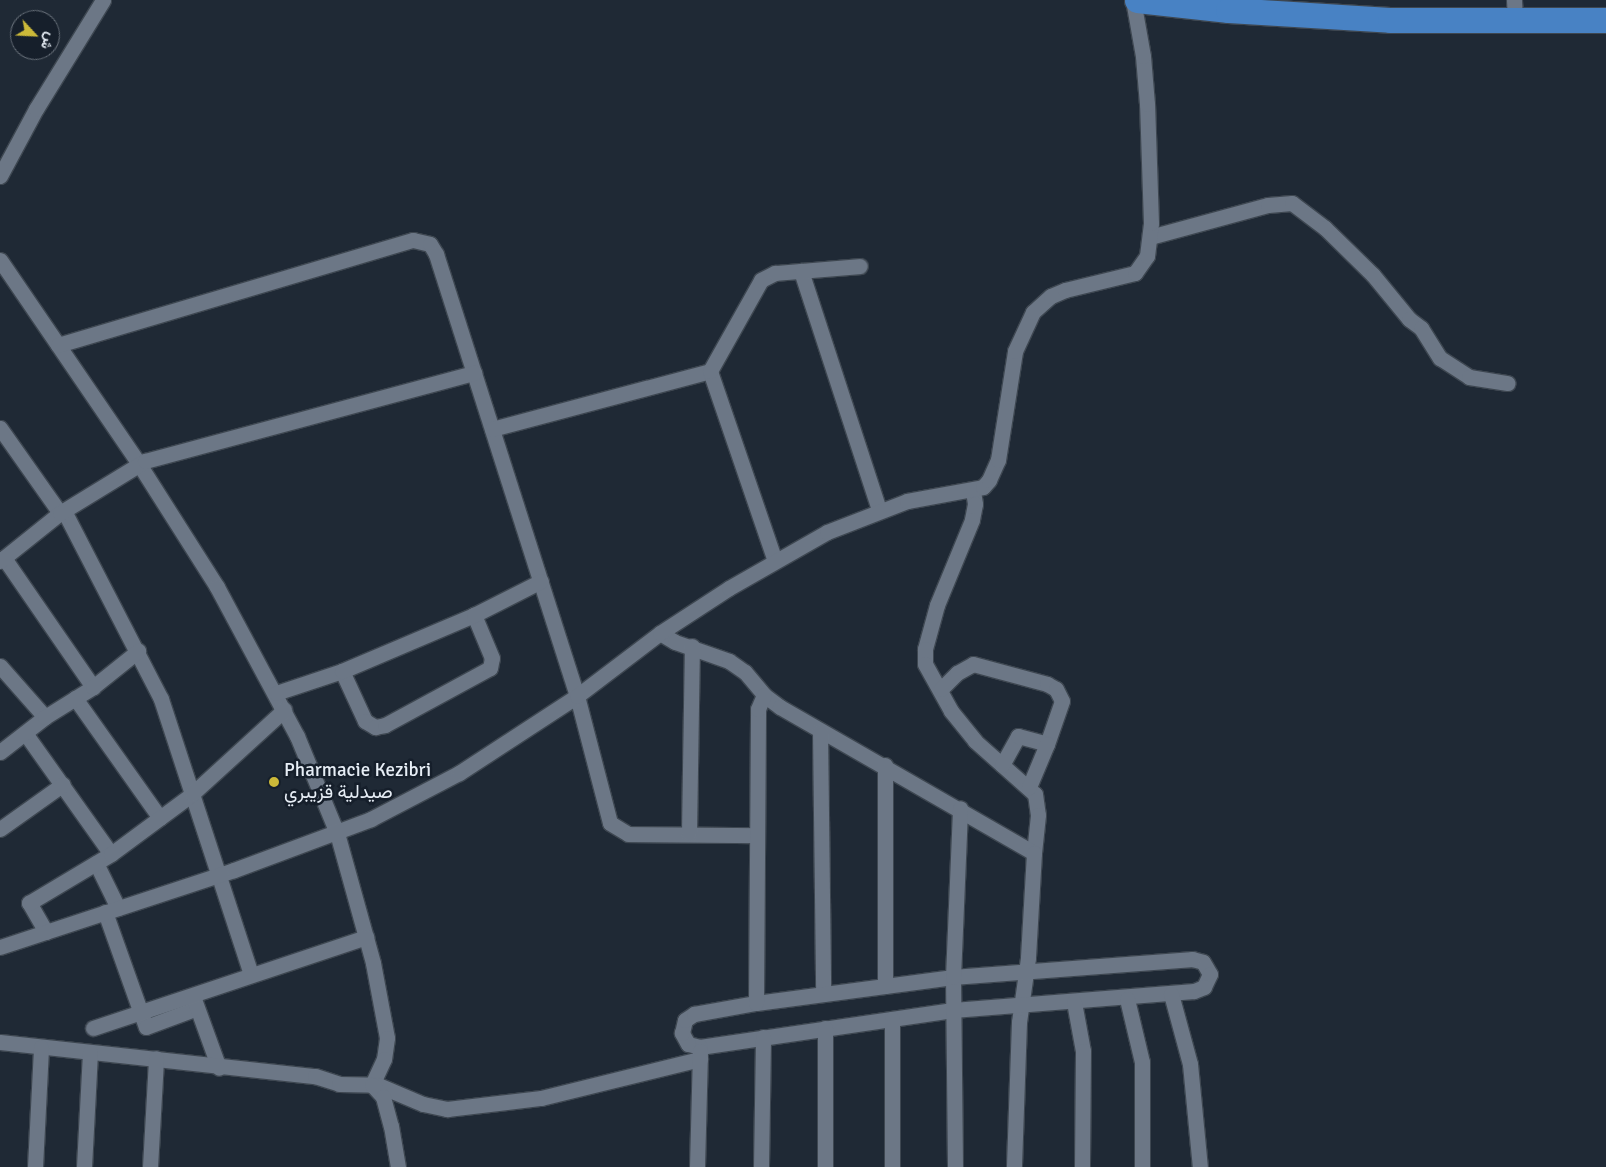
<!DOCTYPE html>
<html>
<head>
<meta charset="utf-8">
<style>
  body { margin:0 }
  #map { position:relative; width:1606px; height:1167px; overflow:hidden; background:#1f2935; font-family:Signika,Vazirmatn,sans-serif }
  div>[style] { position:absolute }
  .roads { filter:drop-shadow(1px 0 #3e4751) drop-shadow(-1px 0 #3e4751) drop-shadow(0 1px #3e4751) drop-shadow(0 -1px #3e4751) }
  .minor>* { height:15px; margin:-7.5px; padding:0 7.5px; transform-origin:7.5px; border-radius:7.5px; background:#6c7786 }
  .primary>* { height:25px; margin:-12.5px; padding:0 12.5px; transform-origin:12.5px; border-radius:12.5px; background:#4882c4 }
  .dots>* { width:14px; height:14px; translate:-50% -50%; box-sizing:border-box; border:2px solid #161f2b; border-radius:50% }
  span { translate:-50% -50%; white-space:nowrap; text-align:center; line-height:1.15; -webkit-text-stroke:5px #161f2b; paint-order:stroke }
  .poi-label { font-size:19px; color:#e7eef6 }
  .left { translate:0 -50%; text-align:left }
  .north { position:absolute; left:10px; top:10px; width:50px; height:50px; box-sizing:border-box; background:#161f2b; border:1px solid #6a727c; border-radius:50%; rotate:115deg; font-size:14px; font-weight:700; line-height:20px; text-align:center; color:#e7eef6 }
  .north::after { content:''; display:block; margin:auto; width:18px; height:22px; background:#ccb939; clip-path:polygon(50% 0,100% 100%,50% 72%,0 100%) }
</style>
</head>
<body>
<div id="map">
  <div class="roads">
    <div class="minor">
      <div style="left:1514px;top:0;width:22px;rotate:87deg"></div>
      <div style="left:0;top:176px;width:76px;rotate:-61.8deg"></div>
      <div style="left:36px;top:109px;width:128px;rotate:-58.4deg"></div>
      <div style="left:1150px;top:237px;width:122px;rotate:-15.2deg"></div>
      <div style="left:1268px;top:205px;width:24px;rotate:-5deg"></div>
      <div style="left:1292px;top:203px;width:41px;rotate:37.1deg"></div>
      <div style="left:1325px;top:228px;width:67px;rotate:44.4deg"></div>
      <div style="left:1373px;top:275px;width:57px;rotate:50.7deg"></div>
      <div style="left:1409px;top:319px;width:15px;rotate:37deg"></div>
      <div style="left:1421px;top:328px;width:36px;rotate:58deg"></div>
      <div style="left:1440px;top:358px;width:35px;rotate:33deg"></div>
      <div style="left:1469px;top:377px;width:39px;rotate:9deg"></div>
      <div style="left:0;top:260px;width:247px;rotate:55.7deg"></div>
      <div style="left:139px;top:464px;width:146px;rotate:57.6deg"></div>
      <div style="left:217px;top:587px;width:169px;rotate:61.8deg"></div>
      <div style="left:297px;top:736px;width:105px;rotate:67.6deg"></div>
      <div style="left:337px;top:833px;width:135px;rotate:74.5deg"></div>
      <div style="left:373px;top:963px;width:76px;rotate:79.4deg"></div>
      <div style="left:387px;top:1038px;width:21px;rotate:98deg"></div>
      <div style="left:384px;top:1059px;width:29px;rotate:115deg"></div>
      <div style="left:801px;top:271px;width:251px;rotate:71.9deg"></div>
      <div style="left:58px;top:345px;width:370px;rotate:-16.5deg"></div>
      <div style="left:413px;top:240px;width:17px;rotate:13deg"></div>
      <div style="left:430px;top:244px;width:12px;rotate:59deg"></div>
      <div style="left:436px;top:254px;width:464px;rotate:72.3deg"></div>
      <div style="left:577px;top:696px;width:131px;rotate:75.4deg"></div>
      <div style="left:610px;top:823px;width:21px;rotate:31deg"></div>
      <div style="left:628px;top:834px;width:127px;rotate:0.5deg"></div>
      <div style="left:0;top:428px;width:104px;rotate:54.8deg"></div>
      <div style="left:492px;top:429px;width:226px;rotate:-14.9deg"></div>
      <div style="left:973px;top:491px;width:13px;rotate:81deg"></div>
      <div style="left:975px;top:504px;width:16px;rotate:101deg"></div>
      <div style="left:972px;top:520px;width:92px;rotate:112.4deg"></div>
      <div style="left:937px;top:605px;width:46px;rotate:105.3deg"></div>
      <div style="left:925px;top:649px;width:15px;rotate:90deg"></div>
      <div style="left:925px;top:664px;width:54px;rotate:61deg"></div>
      <div style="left:951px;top:711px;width:38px;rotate:51deg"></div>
      <div style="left:975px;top:741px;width:80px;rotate:41.5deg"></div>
      <div style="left:1035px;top:794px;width:21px;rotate:82deg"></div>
      <div style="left:1038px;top:815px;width:38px;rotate:96deg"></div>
      <div style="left:64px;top:511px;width:212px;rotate:62.7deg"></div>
      <div style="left:161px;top:699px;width:290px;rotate:71.9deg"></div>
      <div style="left:4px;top:558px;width:157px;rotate:55.4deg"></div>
      <div style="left:0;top:561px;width:77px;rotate:-38.7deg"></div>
      <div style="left:60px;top:513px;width:100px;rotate:-31.5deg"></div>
      <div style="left:145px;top:461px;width:341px;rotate:-15deg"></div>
      <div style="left:775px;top:561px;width:201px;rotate:-108.9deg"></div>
      <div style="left:710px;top:371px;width:104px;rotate:-60.7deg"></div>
      <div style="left:761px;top:280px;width:16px;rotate:-27deg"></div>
      <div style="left:775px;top:273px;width:85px;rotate:-4.7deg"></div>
      <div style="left:660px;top:633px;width:17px;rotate:31deg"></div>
      <div style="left:675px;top:642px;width:57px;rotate:19.4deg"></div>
      <div style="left:729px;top:661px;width:19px;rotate:35deg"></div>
      <div style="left:745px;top:672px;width:30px;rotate:50deg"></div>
      <div style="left:764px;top:695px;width:20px;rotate:37deg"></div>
      <div style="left:780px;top:707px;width:293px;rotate:29.9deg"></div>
      <div style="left:1034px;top:853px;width:105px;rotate:93.3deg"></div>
      <div style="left:1028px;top:958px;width:65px;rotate:98deg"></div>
      <div style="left:1019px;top:1022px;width:145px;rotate:92deg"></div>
      <div style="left:0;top:666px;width:68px;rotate:48.6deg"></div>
      <div style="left:342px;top:671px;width:55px;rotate:65.3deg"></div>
      <div style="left:365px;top:721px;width:12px;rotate:31deg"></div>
      <div style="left:375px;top:727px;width:10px;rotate:-11deg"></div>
      <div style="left:385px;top:725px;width:119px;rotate:-28.5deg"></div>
      <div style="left:490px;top:668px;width:10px;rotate:-79deg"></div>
      <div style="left:492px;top:658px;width:47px;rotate:-112.7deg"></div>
      <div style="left:941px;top:689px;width:23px;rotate:-45deg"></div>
      <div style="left:957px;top:673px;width:18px;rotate:-29deg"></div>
      <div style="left:973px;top:664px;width:77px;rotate:15.1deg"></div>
      <div style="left:1047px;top:684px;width:10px;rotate:29deg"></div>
      <div style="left:1056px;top:689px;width:13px;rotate:63deg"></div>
      <div style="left:1062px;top:701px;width:46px;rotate:109.2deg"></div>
      <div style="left:276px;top:693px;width:70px;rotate:-18.4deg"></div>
      <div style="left:342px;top:671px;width:143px;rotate:-23deg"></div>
      <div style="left:474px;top:615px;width:75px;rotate:-26.9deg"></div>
      <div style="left:75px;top:698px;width:147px;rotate:54.7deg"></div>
      <div style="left:820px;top:731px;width:263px;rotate:89.3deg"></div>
      <div style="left:25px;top:733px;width:148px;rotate:54.6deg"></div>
      <div style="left:0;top:752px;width:57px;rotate:-37.9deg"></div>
      <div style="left:45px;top:717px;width:57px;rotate:-32deg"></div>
      <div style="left:93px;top:687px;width:58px;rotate:-38.7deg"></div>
      <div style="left:1002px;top:765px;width:33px;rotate:-61deg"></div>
      <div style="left:1018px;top:736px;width:30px;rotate:15deg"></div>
      <div style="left:1047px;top:744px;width:47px;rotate:112.7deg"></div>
      <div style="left:0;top:829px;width:77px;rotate:-35.5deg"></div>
      <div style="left:689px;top:833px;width:187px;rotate:-89.1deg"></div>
      <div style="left:96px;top:863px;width:50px;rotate:63.9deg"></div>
      <div style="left:105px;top:912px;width:122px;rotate:70.4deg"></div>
      <div style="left:146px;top:1027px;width:54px;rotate:-20.4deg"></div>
      <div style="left:46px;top:932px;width:34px;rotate:-120deg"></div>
      <div style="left:29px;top:903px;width:96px;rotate:-30.9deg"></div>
      <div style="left:111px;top:854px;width:101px;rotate:-36.5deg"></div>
      <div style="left:192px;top:794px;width:125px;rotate:-42.4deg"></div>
      <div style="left:0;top:947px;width:246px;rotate:-18.2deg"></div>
      <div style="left:234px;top:870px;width:146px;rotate:-20.4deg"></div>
      <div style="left:371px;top:819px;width:99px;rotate:-27.6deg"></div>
      <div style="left:459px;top:773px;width:141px;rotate:-33.1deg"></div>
      <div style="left:577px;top:696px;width:104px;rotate:-37.2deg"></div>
      <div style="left:660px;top:633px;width:82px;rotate:-33.1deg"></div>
      <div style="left:729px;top:588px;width:113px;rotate:-29.7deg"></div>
      <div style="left:827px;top:532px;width:86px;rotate:-21.2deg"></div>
      <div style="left:907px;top:501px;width:77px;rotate:-10.4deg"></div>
      <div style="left:983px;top:487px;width:9px;rotate:-49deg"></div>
      <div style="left:989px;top:480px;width:22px;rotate:-66deg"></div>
      <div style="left:998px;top:460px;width:110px;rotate:-81.1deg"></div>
      <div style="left:1015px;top:351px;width:43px;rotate:-65.2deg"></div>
      <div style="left:1033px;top:312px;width:24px;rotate:-42deg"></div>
      <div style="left:1051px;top:296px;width:15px;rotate:-23deg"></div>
      <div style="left:1065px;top:290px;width:72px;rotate:-13.7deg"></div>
      <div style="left:1135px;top:273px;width:21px;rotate:-55deg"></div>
      <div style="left:1147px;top:256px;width:33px;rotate:-83deg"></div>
      <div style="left:1151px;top:223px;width:119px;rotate:-91.9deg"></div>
      <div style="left:1147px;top:104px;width:48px;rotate:-94.8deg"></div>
      <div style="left:1143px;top:56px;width:57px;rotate:-100.1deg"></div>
      <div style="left:1192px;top:959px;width:11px;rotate:15deg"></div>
      <div style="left:1203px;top:962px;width:14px;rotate:60deg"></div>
      <div style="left:1210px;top:974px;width:14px;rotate:115deg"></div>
      <div style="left:1204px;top:987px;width:11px;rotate:158deg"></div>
      <div style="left:1194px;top:991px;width:242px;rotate:175.5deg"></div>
      <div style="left:953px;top:1010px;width:256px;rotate:171.7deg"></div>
      <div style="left:700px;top:1047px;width:12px;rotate:-166deg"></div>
      <div style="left:688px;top:1044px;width:13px;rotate:-119deg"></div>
      <div style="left:682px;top:1033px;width:13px;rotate:-77deg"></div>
      <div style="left:685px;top:1020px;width:11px;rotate:-34deg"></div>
      <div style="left:694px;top:1014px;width:63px;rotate:-10.1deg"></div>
      <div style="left:756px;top:1003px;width:199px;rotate:-7.5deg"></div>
      <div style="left:953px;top:977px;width:240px;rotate:-4.3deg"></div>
      <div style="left:885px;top:986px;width:221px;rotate:-90deg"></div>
      <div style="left:1171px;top:994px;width:73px;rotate:74.8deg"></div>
      <div style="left:1190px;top:1064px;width:103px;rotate:84.5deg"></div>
      <div style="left:194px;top:999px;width:73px;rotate:70.1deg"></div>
      <div style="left:1127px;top:999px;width:65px;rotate:76.6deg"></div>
      <div style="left:1142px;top:1062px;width:105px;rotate:90deg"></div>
      <div style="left:1074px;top:1002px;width:50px;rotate:79.6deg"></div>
      <div style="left:1083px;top:1051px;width:116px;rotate:90.5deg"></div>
      <div style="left:756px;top:1003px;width:294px;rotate:-89.6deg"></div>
      <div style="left:758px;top:709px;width:15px;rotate:-67deg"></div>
      <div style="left:93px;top:1028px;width:288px;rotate:-18.4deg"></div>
      <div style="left:0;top:1042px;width:317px;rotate:6.2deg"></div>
      <div style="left:315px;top:1076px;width:25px;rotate:18deg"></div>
      <div style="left:339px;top:1084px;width:39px;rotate:1deg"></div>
      <div style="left:378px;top:1085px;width:49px;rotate:22.9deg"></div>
      <div style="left:423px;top:1104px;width:25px;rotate:12deg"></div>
      <div style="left:447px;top:1109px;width:95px;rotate:-6.7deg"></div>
      <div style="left:541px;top:1098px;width:164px;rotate:-13.8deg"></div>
      <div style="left:372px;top:1085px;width:16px;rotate:47deg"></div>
      <div style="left:383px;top:1097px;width:30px;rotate:75deg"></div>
      <div style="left:391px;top:1126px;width:42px;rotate:80.3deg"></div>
      <div style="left:35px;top:1167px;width:120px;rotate:-87.1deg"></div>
      <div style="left:84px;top:1167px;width:115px;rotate:-87deg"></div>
      <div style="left:150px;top:1167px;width:109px;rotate:-86.8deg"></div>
      <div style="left:697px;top:1167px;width:116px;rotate:-88.5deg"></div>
      <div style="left:761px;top:1167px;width:130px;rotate:-89.1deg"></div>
      <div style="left:825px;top:1167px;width:139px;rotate:-90deg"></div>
      <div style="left:892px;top:1167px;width:148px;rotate:-90deg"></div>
      <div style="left:955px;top:1167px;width:190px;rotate:-90.6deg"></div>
      <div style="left:953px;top:977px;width:169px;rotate:-87.6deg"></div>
    </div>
    <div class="primary">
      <div style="left:1137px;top:0;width:92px;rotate:6.3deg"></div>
      <div style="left:1228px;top:10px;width:162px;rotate:3.5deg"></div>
      <div style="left:1390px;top:20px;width:216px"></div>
    </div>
  </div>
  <div class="dots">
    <div style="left:274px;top:782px;background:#ccb939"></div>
  </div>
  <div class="poi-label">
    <span class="left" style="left:284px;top:782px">Pharmacie Kezibri<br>صيدلية قزيبري</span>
  </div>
  <div class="north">ش</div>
</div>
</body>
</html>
